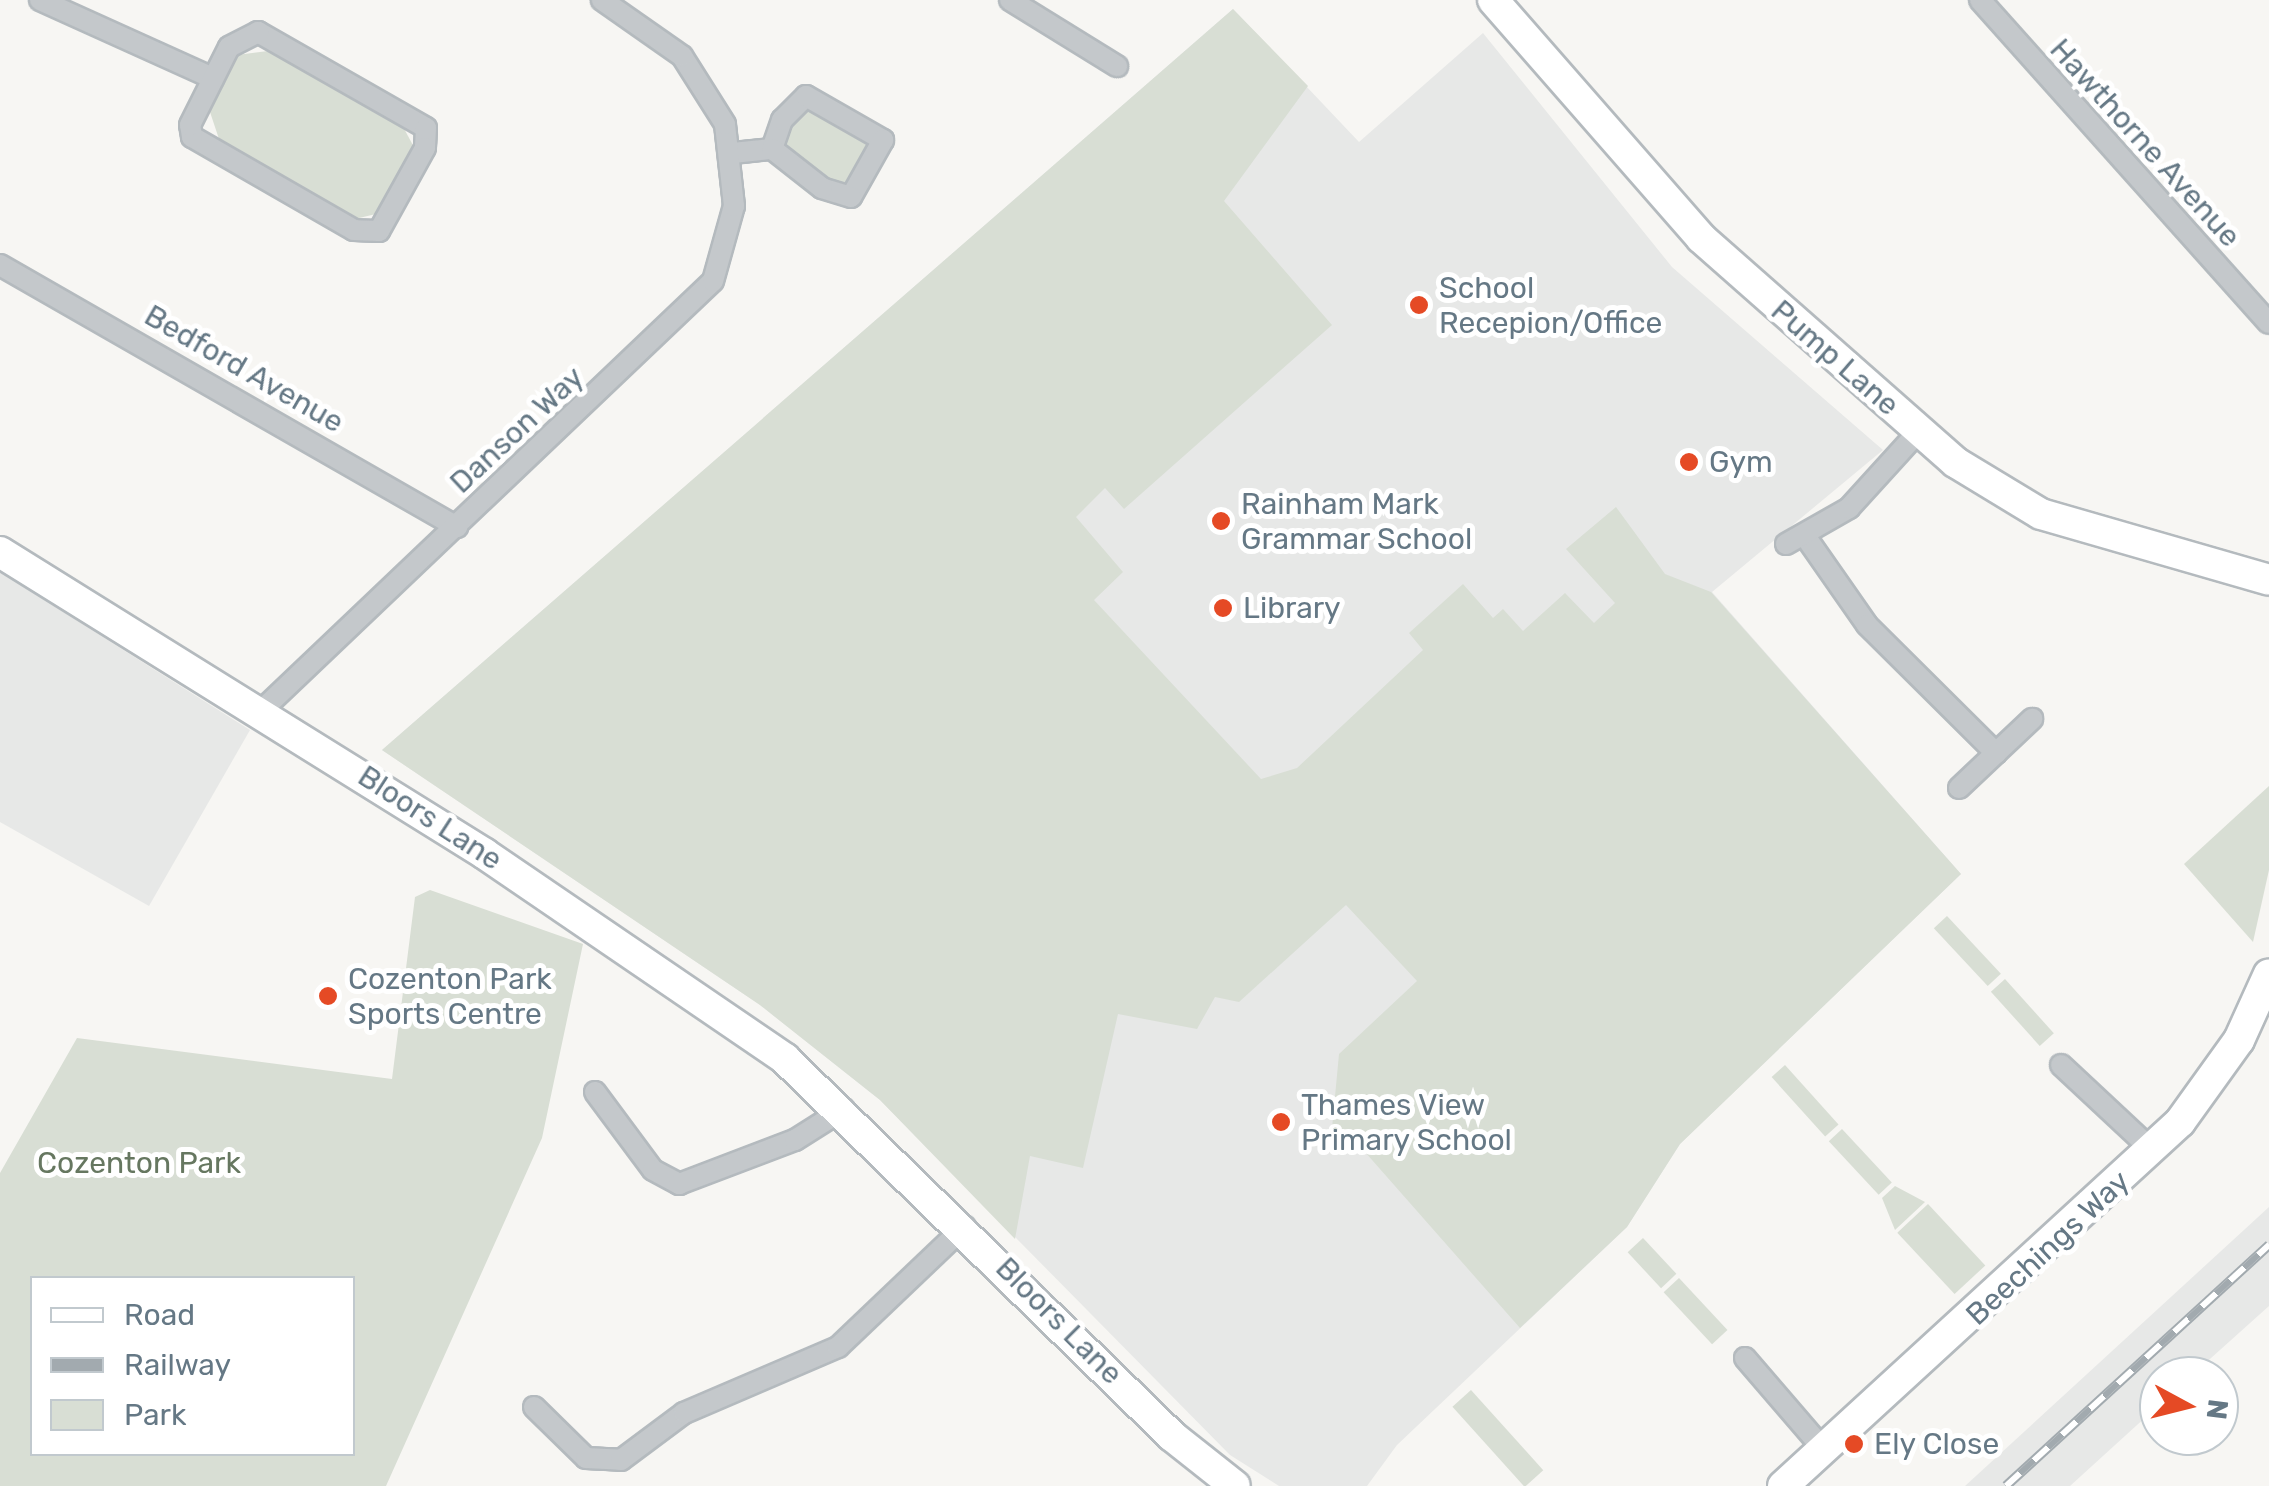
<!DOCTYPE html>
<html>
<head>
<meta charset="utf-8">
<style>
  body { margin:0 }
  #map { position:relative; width:2269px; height:1486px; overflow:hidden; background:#f7f6f3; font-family:Rubik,sans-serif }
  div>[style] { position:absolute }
  .built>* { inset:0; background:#e7e8e7 }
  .green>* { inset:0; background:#d8ded4; transform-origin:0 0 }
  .roads { filter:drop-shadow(2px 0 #b4babe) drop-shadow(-2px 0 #b4babe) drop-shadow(0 2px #b4babe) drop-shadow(0 -2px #b4babe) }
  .street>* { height:20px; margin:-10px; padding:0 10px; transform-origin:10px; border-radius:10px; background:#c4c8cb }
  .secondary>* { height:30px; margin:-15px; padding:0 15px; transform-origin:15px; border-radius:15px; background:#fff }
  .rail>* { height:10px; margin-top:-5px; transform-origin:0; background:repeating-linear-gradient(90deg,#fff 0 19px,#a2aaaf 0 38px); box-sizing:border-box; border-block:2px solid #a2aaaf }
  .dots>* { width:28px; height:28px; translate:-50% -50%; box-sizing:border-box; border:5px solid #fff; border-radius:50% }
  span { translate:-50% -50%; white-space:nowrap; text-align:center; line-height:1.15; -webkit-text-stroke:10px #fff; paint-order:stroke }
  .street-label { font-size:30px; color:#657885 }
  .poi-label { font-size:30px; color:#657885 }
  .left { translate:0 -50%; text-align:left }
  .park-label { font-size:30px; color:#667760 }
  .legend { position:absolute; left:30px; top:1276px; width:325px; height:180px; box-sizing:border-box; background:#fff; border:2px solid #c1c9ce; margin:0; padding:12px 18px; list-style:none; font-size:30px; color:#657885 }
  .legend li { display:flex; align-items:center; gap:20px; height:50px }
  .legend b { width:50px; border:2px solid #c1c9ce }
  .north { position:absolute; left:2139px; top:1356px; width:100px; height:100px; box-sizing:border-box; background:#fff; border:2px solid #c1c9ce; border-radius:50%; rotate:97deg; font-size:28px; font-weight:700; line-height:40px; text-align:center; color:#657885 }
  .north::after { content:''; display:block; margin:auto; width:35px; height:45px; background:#e54a25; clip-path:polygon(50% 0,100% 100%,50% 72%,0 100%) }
</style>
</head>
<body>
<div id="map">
  <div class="built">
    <div style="clip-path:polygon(1233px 9px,1359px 142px,1483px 33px,1672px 267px,1883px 450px,1712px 592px,1961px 874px,1680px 1144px,1627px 1227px,1397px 1445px,1367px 1486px,1279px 1486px,1230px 1455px,880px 1100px,760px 1005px,382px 750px)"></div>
    <div style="clip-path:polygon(0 572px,250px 730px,149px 906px,0 822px)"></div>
    <div style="clip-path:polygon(2269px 1207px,2269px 1306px,2191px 1376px,2159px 1376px,2159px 1405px,2070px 1486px,1965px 1486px)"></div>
  </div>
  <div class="green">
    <div style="clip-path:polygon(1233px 9px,1308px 86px,1224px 201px,1332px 325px,1124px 509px,1105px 488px,1076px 517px,1123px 572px,1094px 600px,1261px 779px,1297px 768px,1423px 650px,1409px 633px,1463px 584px,1493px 618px,1503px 609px,1523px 631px,1565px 593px,1594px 623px,1615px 603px,1566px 549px,1616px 507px,1665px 574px,1711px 592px,1961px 874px,1680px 1144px,1627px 1227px,1520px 1328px,1365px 1152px,1332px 1128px,1339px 1054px,1417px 981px,1346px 905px,1239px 1002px,1215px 997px,1197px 1029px,1118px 1014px,1083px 1168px,1030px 1156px,1015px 1239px,880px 1100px,760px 1005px,382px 750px)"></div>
    <div style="clip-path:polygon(276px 50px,401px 123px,415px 149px,380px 213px,355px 219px,221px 145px,208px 106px,237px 55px)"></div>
    <div style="clip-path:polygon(806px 104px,877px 143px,842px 191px,780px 147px)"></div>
    <div style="clip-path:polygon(2269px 786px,2269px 870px,2253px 942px,2184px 864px)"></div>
    <div style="clip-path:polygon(evenodd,430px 890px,583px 944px,542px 1138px,386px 1486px,0 1486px,0 1173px,77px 1038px,392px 1079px,415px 897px,430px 890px,32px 1278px,352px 1278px,352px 1454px,32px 1454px,32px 1278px)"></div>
    <div style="left:1947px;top:916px;width:79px;height:18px;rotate:47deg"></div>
    <div style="left:2005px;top:979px;width:73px;height:19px;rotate:48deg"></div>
    <div style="left:1785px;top:1065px;width:80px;height:18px;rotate:48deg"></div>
    <div style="left:1842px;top:1129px;width:73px;height:18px;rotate:47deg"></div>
    <div style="clip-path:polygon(1895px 1186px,1925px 1202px,1895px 1230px,1882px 1198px)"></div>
    <div style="left:1928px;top:1204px;width:84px;height:42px;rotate:47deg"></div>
    <div style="left:1643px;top:1238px;width:49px;height:21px;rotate:47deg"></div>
    <div style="left:1679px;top:1278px;width:71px;height:21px;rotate:47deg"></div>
    <div style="left:1471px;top:1390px;width:108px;height:25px;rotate:48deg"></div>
  </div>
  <div class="roads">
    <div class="street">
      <div style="left:40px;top:0;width:190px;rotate:24.3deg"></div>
      <div style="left:1010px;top:0;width:126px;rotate:31.7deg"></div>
      <div style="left:1980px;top:0;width:433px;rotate:48.2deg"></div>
      <div style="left:258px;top:32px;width:193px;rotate:29.7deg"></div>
      <div style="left:426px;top:128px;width:20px;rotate:93deg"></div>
      <div style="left:425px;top:148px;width:95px;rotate:119deg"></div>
      <div style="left:379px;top:231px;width:25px;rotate:-178deg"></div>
      <div style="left:354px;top:230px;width:187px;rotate:-150.1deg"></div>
      <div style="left:192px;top:137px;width:12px;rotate:-99deg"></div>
      <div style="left:190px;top:125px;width:87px;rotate:-63.4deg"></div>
      <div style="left:229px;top:47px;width:33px;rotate:-27deg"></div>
      <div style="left:733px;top:153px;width:39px;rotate:-6deg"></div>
      <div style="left:772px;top:149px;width:31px;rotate:-71deg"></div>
      <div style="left:782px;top:120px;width:34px;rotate:-45deg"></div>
      <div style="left:806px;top:96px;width:89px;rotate:29.7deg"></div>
      <div style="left:883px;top:140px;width:65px;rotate:119.3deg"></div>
      <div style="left:851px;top:197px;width:30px;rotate:-163deg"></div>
      <div style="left:822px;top:188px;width:63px;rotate:-142deg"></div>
      <div style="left:0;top:265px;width:527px;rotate:29.83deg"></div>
      <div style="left:1805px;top:536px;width:108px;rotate:55.1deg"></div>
      <div style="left:1867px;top:625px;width:182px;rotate:44.8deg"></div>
      <div style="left:1996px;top:753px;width:50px;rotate:-43.4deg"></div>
      <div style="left:1786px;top:544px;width:73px;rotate:-29.7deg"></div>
      <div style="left:1849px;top:508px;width:104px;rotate:-47.7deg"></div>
      <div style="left:262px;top:710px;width:622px;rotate:-43.57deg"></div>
      <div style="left:713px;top:281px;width:78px;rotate:-74.4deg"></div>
      <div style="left:734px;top:206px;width:82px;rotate:-96.3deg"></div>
      <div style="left:725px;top:124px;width:80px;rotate:-122.3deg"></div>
      <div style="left:682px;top:56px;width:98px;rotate:-145deg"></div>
      <div style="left:1959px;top:788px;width:51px;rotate:-43.4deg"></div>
      <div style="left:2061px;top:1065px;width:125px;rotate:43deg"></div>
      <div style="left:595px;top:1092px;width:97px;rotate:53.4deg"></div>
      <div style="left:653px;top:1170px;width:30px;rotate:28deg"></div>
      <div style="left:679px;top:1184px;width:124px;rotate:-20.8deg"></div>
      <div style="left:795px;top:1140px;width:58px;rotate:-32.3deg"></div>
      <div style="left:1745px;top:1358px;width:123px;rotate:49.3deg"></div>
      <div style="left:534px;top:1407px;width:73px;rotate:44.4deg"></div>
      <div style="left:586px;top:1458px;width:35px;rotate:3deg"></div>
      <div style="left:621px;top:1460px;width:79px;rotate:-36.7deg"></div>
      <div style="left:684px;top:1413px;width:168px;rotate:-23.2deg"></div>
      <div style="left:838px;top:1347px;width:175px;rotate:-43.6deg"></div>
    </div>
    <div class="secondary">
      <div style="left:1493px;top:0;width:316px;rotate:48.8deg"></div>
      <div style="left:1701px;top:238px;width:339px;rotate:41.4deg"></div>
      <div style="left:1955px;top:462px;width:100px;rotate:31.2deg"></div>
      <div style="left:2041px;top:514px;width:237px;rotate:16.1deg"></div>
      <div style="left:0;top:552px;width:571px;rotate:31.91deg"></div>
      <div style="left:485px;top:854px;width:363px;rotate:34.3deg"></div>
      <div style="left:785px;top:1059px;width:540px;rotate:44.25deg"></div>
      <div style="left:1172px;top:1436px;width:80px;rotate:38.4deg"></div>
      <div style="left:1783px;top:1486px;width:539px;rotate:-42.52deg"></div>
      <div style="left:2180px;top:1122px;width:101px;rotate:-54.3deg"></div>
      <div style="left:2239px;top:1040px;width:72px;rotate:-65.6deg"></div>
    </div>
  </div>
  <div class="rail">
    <div style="left:2006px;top:1486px;width:357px;rotate:-42.5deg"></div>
  </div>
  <div class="dots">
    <div style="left:1419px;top:305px;background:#e54a25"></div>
    <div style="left:1689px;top:462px;background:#e54a25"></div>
    <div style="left:1221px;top:521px;background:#e54a25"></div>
    <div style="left:1223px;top:608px;background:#e54a25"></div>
    <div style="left:328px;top:996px;background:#e54a25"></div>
    <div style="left:1281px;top:1122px;background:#e54a25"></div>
    <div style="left:1854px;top:1444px;background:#e54a25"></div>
  </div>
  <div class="street-label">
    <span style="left:2145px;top:143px;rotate:48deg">Hawthorne Avenue</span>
    <span style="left:1835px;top:358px;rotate:41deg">Pump Lane</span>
    <span style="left:244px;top:369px;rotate:30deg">Bedford Avenue</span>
    <span style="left:517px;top:430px;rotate:-43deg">Danson Way</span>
    <span style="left:430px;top:818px;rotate:33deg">Bloors Lane</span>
    <span style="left:2048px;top:1248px;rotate:-43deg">Beechings Way</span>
    <span style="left:1059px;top:1321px;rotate:45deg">Bloors Lane</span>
  </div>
  <div class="poi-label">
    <span class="left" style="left:1439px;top:305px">School<br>Recepion/Office</span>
    <span class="left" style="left:1709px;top:462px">Gym</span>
    <span class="left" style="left:1241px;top:521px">Rainham Mark<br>Grammar School</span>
    <span class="left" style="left:1243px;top:608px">Library</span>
    <span class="left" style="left:348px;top:996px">Cozenton Park<br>Sports Centre</span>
    <span class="left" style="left:1301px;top:1122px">Thames View<br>Primary School</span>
    <span class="left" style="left:1874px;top:1444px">Ely Close</span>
  </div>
  <div class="park-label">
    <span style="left:139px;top:1163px">Cozenton Park</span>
  </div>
  <ul class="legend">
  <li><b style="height:12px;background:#fff"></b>Road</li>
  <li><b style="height:12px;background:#a2aaaf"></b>Railway</li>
  <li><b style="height:28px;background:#d8ded4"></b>Park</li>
  </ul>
  <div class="north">N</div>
</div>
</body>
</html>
